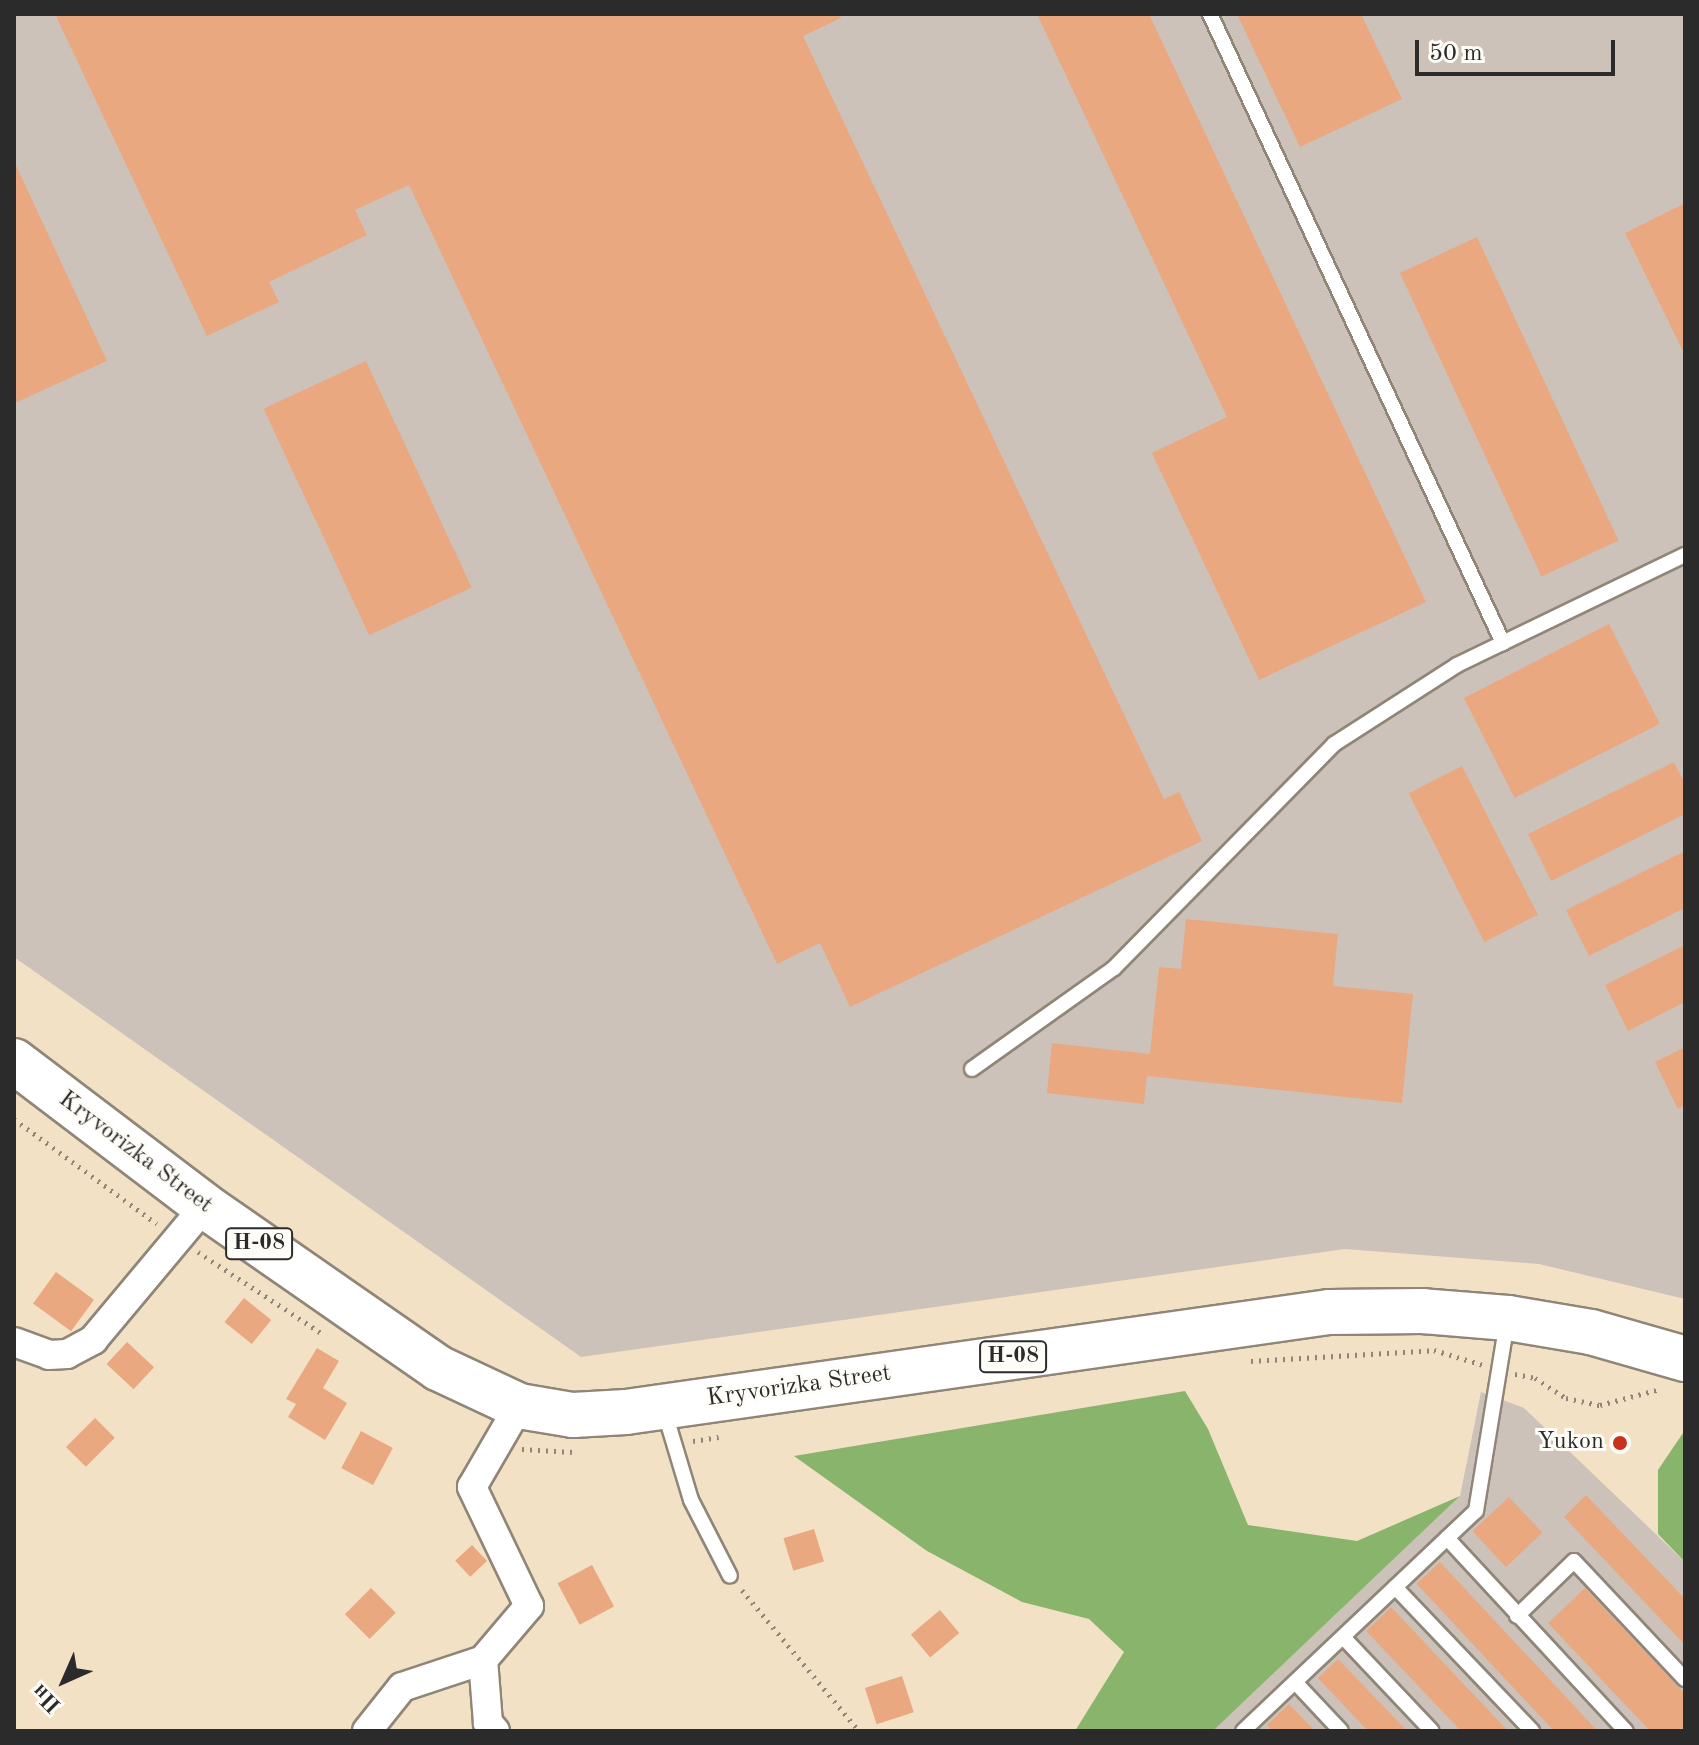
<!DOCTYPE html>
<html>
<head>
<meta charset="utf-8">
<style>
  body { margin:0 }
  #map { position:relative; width:1699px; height:1745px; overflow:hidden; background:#f3e1c6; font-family:"Old Standard TT",serif }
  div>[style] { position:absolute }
  .industrial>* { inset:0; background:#ccc2b9 }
  .forest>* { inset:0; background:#89b46c }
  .building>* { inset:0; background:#eaa880; transform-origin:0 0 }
  .path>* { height:5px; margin-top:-2.5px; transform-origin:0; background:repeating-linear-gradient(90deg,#8f8678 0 2px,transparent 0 8px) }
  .roads { filter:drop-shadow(2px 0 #8f8678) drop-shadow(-2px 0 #8f8678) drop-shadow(0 2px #8f8678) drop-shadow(0 -2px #8f8678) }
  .lane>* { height:14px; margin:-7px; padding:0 7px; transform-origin:7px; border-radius:7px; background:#fff }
  .street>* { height:28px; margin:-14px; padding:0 14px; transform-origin:14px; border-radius:14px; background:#fff }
  .primary>* { height:44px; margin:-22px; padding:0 22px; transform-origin:22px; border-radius:22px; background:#fff }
  .dots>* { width:22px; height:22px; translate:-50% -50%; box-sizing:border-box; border:4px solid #fdfcf7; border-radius:50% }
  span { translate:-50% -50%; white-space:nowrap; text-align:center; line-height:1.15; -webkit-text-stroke:6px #fdfcf7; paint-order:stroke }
  .shield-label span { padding:2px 6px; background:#fdfcf7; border:2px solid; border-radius:6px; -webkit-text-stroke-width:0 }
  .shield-label { font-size:22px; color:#2b2b2b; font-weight:700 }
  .street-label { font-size:24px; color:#2b2b2b }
  .poi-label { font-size:24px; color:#2b2b2b }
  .right { translate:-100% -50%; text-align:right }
  .frame { position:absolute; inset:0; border:16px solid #2b2b2b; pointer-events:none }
  .north { position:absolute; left:24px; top:1641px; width:80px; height:80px; -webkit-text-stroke:6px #fdfcf7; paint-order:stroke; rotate:225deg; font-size:22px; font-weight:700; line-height:32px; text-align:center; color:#2b2b2b }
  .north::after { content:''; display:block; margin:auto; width:28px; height:36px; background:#2b2b2b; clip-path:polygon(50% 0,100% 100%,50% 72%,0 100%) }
  .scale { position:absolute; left:1415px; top:40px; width:200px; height:36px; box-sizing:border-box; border:4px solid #2b2b2b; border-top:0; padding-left:10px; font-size:24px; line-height:28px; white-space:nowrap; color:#2b2b2b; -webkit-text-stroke:6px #fdfcf7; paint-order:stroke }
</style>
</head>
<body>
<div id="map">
  <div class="industrial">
    <div style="clip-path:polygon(14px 14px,1685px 14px,1685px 1299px,1539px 1264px,1345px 1249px,581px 1357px,14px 957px)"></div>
    <div style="clip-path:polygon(1481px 1392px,1524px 1408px,1685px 1562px,1685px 1731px,1213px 1731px,1460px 1496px)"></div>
  </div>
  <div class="forest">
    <div style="clip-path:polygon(1185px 1391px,1208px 1429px,1248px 1525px,1357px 1541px,1460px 1496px,1213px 1731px,1075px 1731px,1124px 1652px,1089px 1619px,1022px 1602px,927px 1551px,794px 1456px)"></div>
    <div style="clip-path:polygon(1685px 1430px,1685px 1562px,1658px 1534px,1658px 1470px)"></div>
  </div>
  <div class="building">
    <div style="clip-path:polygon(55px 14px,839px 14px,841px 18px,803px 36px,1164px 799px,1179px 792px,1202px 841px,850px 1007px,820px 943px,777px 964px,409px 185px,355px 210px,367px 235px,269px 282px,279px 302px,207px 336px)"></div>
    <div style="clip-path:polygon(1037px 14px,1149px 14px,1426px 602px,1259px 680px,1152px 453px,1227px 417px)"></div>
    <div style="clip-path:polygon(1237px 14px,1361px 14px,1402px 99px,1300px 147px)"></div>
    <div style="clip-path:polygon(14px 161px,107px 361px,15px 403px,14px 401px)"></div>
    <div style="clip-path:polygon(1685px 203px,1685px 355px,1625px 233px)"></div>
    <div style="left:1477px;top:237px;width:335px;height:85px;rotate:65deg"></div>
    <div style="left:366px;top:361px;width:250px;height:113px;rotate:65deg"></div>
    <div style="left:1609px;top:624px;width:112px;height:163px;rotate:63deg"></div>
    <div style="clip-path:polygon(1674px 762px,1685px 784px,1685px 814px,1551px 881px,1528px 834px)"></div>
    <div style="left:1462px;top:766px;width:167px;height:60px;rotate:63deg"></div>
    <div style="clip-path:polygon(1685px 851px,1685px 908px,1589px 956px,1566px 910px)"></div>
    <div style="clip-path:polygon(1186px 919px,1338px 934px,1333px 986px,1413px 994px,1402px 1103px,1147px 1076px,1144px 1104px,1047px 1093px,1052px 1043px,1150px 1054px,1159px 967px,1181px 969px)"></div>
    <div style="clip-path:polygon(1685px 945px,1685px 1002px,1628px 1031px,1605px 985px)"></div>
    <div style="clip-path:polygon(1685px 1047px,1685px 1105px,1678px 1109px,1655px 1062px)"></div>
    <div style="left:56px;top:1272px;width:47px;height:39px;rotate:36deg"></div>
    <div style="left:244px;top:1298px;width:35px;height:31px;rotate:39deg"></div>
    <div style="left:127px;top:1342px;width:37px;height:30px;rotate:43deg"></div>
    <div style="clip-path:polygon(317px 1348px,339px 1361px,323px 1388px,347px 1403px,325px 1440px,288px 1417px,296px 1404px,286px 1399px)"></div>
    <div style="left:95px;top:1418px;width:28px;height:41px;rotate:45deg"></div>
    <div style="left:361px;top:1431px;width:36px;height:42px;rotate:28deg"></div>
    <div style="clip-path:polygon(1586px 1495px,1685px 1599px,1685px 1645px,1564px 1517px)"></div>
    <div style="left:1509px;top:1497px;width:49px;height:50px;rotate:47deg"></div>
    <div style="left:814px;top:1529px;width:34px;height:32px;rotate:73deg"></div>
    <div style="left:472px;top:1545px;width:22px;height:23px;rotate:47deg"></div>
    <div style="left:1440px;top:1562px;width:232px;height:32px;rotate:47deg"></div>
    <div style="left:592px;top:1565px;width:47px;height:39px;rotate:62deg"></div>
    <div style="left:371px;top:1588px;width:35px;height:37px;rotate:45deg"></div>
    <div style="clip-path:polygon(1585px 1588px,1685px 1694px,1685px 1731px,1650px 1731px,1548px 1623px)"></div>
    <div style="clip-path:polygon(1391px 1607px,1508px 1731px,1461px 1731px,1366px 1631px)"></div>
    <div style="left:940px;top:1610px;width:30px;height:38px;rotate:50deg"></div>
    <div style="clip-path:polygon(1338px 1659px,1407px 1731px,1368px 1731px,1318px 1678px)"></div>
    <div style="left:902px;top:1676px;width:38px;height:39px;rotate:72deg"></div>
    <div style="clip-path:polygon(1289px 1704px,1315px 1731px,1272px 1731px,1267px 1725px)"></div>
  </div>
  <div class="path">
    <div style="left:14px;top:1119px;width:177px;rotate:36.3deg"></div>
    <div style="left:198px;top:1252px;width:149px;rotate:33.3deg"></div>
    <div style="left:1251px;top:1361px;width:183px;rotate:-3.4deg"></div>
    <div style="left:1434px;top:1350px;width:51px;rotate:17deg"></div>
    <div style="left:1515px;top:1374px;width:20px;rotate:11deg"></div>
    <div style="left:1535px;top:1378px;width:37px;rotate:33deg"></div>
    <div style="left:1566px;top:1398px;width:35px;rotate:12deg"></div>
    <div style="left:1600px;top:1405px;width:62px;rotate:-14.9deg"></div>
    <div style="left:693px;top:1441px;width:26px;rotate:-9deg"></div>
    <div style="left:522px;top:1449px;width:50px;rotate:3.4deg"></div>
    <div style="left:742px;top:1590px;width:183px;rotate:50.3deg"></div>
  </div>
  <div class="roads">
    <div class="lane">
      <div style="left:1210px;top:14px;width:694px;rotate:65.02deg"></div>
      <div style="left:972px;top:1069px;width:174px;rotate:-35.4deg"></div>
      <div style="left:1114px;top:968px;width:314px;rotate:-45.5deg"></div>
      <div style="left:1334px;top:744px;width:146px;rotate:-32.7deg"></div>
      <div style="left:1457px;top:665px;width:253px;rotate:-25.8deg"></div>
      <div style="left:664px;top:1410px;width:94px;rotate:73.3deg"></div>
      <div style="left:691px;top:1500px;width:85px;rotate:62.8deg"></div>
      <div style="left:1447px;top:1538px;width:263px;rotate:47.2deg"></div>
      <div style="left:1395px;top:1587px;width:199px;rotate:46.4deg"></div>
      <div style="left:1517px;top:1616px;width:79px;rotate:-44deg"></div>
      <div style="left:1574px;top:1561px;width:162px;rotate:46.8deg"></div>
      <div style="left:1343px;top:1637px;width:129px;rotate:46.6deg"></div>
      <div style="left:1295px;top:1682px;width:67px;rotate:46.8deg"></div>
      <div style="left:1243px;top:1731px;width:320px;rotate:-43.4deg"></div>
      <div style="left:1476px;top:1511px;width:192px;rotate:-80.7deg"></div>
    </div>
    <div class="street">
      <div style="left:14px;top:1342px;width:37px;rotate:20deg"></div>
      <div style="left:49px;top:1355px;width:18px;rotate:-3deg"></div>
      <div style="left:67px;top:1354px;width:30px;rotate:-28deg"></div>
      <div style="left:93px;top:1340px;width:175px;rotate:-50.1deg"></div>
      <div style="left:367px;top:1731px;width:56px;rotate:-51.5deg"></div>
      <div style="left:402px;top:1687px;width:85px;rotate:-18.4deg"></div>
      <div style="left:495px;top:1731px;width:11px;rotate:-131deg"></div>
      <div style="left:488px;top:1723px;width:63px;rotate:-94.5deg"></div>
      <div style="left:483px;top:1660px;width:71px;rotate:-49.6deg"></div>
      <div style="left:529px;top:1606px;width:132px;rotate:-115.6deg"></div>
      <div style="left:472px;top:1487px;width:94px;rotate:-59.9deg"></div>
    </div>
    <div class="primary">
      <div style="left:14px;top:1061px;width:240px;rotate:37.2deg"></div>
      <div style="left:205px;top:1206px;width:284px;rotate:34.8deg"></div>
      <div style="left:438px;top:1368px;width:89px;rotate:25.1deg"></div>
      <div style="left:519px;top:1406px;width:55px;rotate:9.5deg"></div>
      <div style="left:573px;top:1415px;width:53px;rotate:-3.2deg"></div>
      <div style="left:626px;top:1412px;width:710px;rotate:-8.1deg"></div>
      <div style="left:1329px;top:1312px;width:93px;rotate:-0.6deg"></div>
      <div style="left:1422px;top:1311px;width:86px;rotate:4.7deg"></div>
      <div style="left:1508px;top:1318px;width:84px;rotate:9.6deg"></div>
      <div style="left:1591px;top:1332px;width:98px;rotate:16deg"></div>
    </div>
  </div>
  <div class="dots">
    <div style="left:1620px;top:1443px;background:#c8321e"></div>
  </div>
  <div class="shield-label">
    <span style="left:259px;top:1244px">Н-08</span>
    <span style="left:1013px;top:1357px">Н-08</span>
  </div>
  <div class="street-label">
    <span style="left:135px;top:1153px;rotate:37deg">Kryvorizka Street</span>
    <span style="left:799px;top:1387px;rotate:-8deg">Kryvorizka Street</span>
  </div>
  <div class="poi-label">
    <span class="right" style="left:1604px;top:1443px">Yukon</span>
  </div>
  <div class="frame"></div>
  <div class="north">Пн</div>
  <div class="scale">50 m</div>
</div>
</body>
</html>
